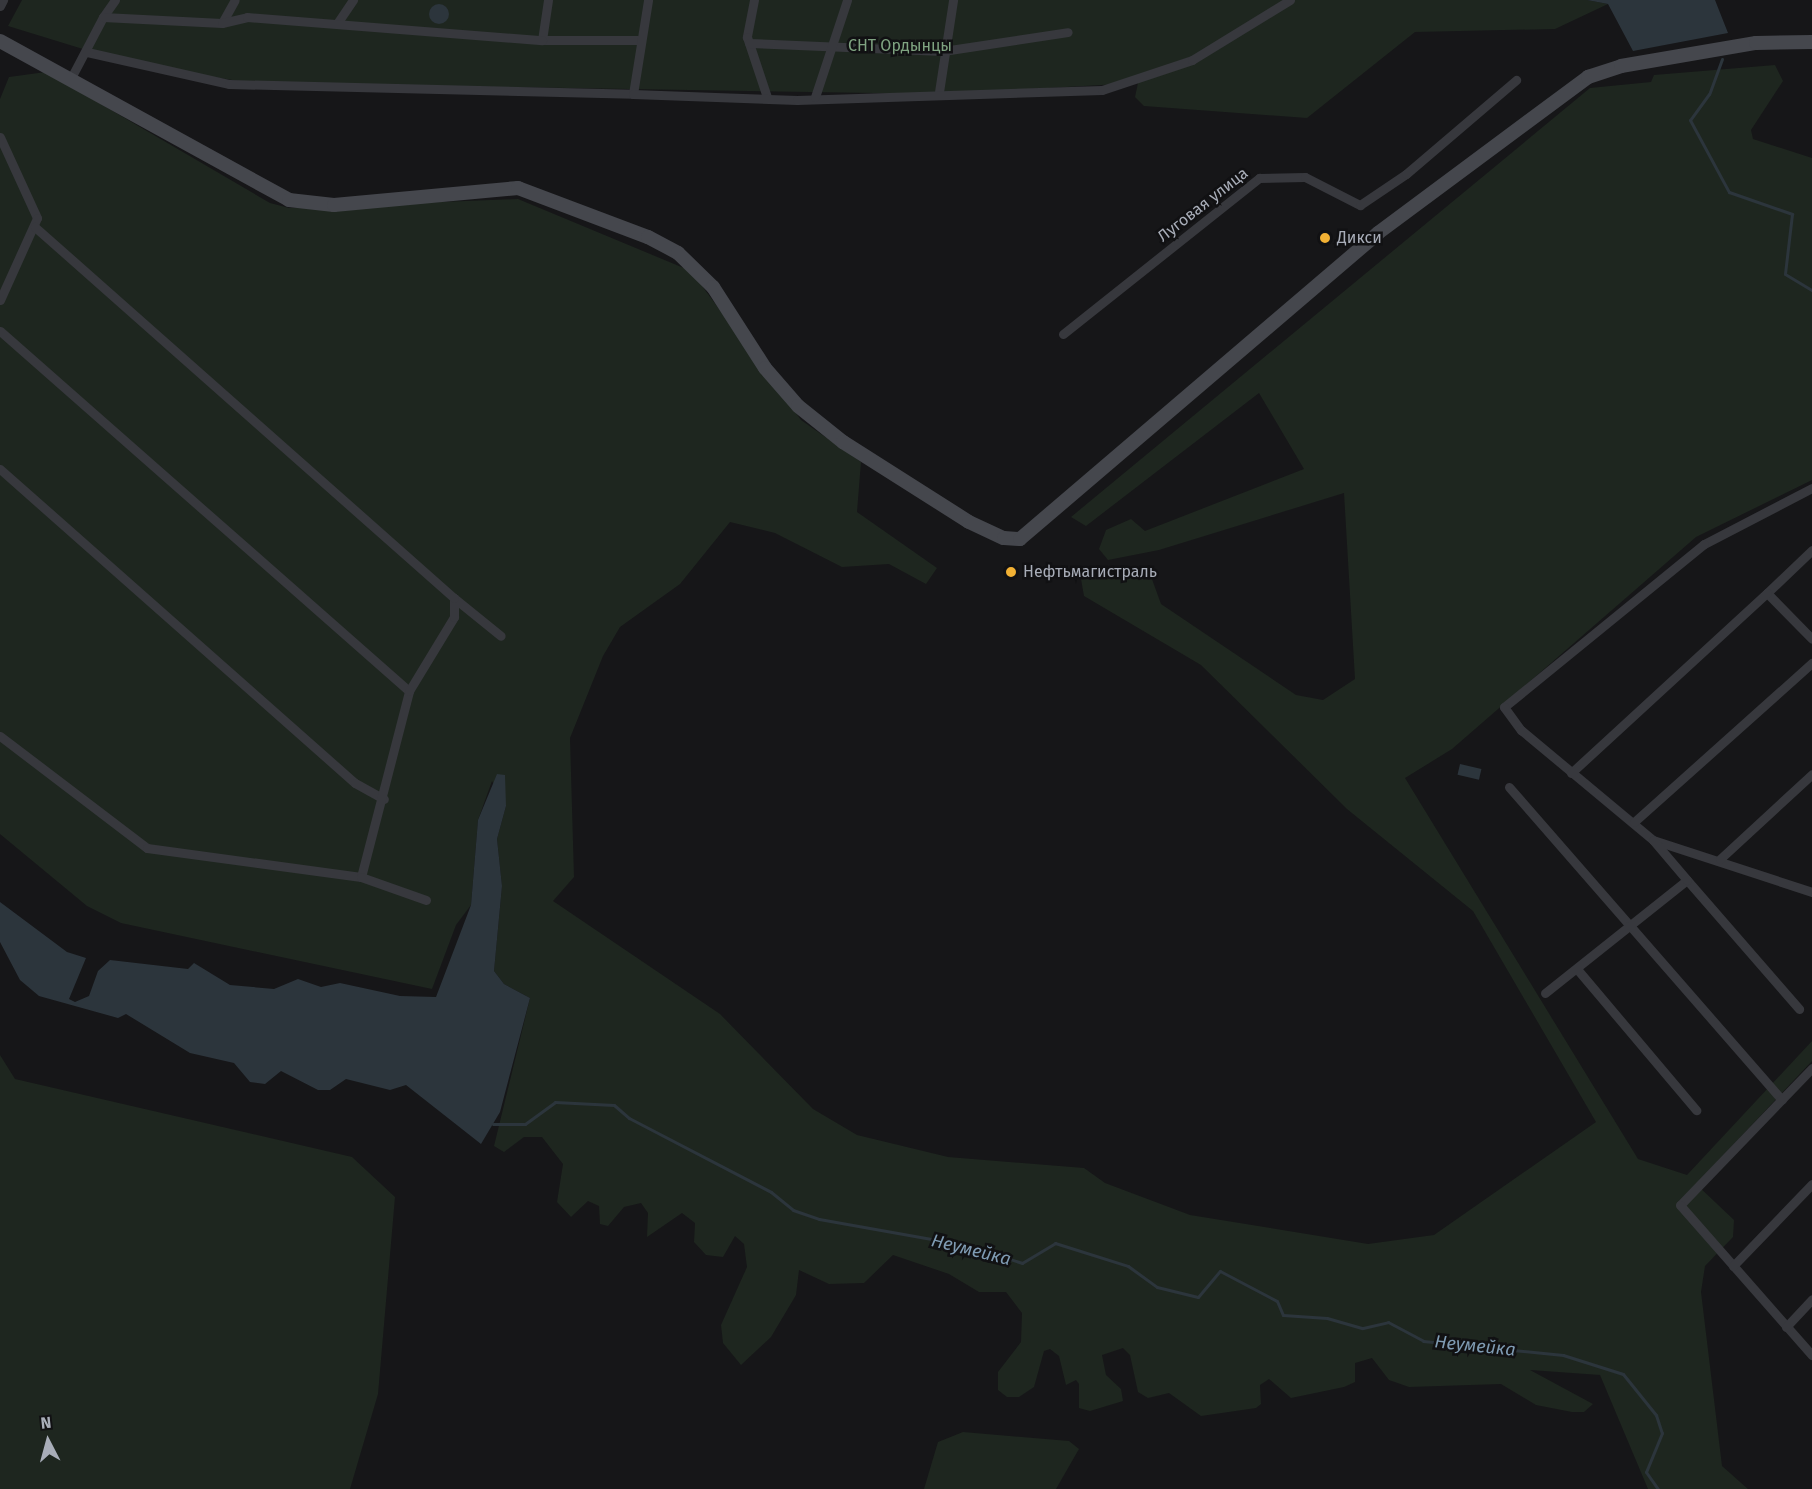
<!DOCTYPE html>
<html>
<head>
<meta charset="utf-8">
<style>
  body { margin:0 }
  #map { position:relative; width:1812px; height:1489px; overflow:hidden; background:#161618; font-family:"Fira Sans",sans-serif }
  div>[style] { position:absolute }
  .green>* { inset:0; background:#1e261f }
  .water>* { inset:0; background:#2c353c; transform-origin:0 0 }
  .round { border-radius:50% }
  .stream>* { height:3px; margin:-1.5px; padding:0 1.5px; transform-origin:1.5px; border-radius:1.5px; background:#2c353c }
  .street>* { height:9px; margin:-4.5px; padding:0 4.5px; transform-origin:4.5px; border-radius:4.5px; background:#37383d }
  .secondary>* { height:14px; margin:-7px; padding:0 7px; transform-origin:7px; border-radius:7px; background:#45474d }
  .dots>* { width:16px; height:16px; translate:-50% -50%; box-sizing:border-box; border:3px solid #111113; border-radius:50% }
  span { translate:-50% -50%; white-space:nowrap; text-align:center; line-height:1.15; -webkit-text-stroke:5px #111113; paint-order:stroke }
  .park-label { font-size:16px; color:#7fa381 }
  .street-label { font-size:16px; color:#a8adb8 }
  .poi-label { font-size:16px; color:#a8adb8 }
  .left { translate:0 -50%; text-align:left }
  .water-label { font-size:18px; color:#7f9bb3; font-style:italic }
  .north { position:absolute; left:18px; top:1411px; width:60px; height:60px; -webkit-text-stroke:4px #111113; paint-order:stroke; rotate:354deg; font-size:16px; font-weight:700; line-height:24px; text-align:center; color:#a8adb8 }
  .north::after { content:''; display:block; margin:auto; width:21px; height:27px; background:#a8adb8; clip-path:polygon(50% 0,100% 100%,50% 72%,0 100%) }
</style>
</head>
<body>
<div id="map">
  <div class="green">
    <div style="clip-path:polygon(22px 0,1587px 0,1608px 4px,1555px 29px,1415px 32px,1307px 118px,1144px 106px,1135px 97px,1138px 83px,938px 94px,252px 83px,135px 65px,8px 26px)"></div>
    <div style="clip-path:polygon(1775px 65px,1783px 81px,1751px 130px,1753px 139px,1812px 158px,1812px 480px,1696px 537px,1452px 749px,1405px 778px,1638px 1159px,1687px 1175px,1812px 1041px,1812px 1061px,1696px 1184px,1734px 1220px,1733px 1237px,1705px 1266px,1701px 1292px,1722px 1466px,1748px 1489px,1648px 1489px,1600px 1375px,1530px 1370px,1593px 1404px,1584px 1412px,1572px 1412px,1536px 1405px,1501px 1384px,1409px 1387px,1389px 1380px,1372px 1358px,1355px 1363px,1355px 1382px,1344px 1387px,1291px 1398px,1269px 1379px,1260px 1385px,1261px 1404px,1256px 1408px,1201px 1416px,1169px 1393px,1148px 1398px,1138px 1392px,1130px 1355px,1123px 1348px,1102px 1355px,1106px 1375px,1121px 1389px,1123px 1401px,1090px 1411px,1079px 1408px,1079px 1384px,1076px 1380px,1066px 1385px,1059px 1356px,1050px 1349px,1044px 1351px,1034px 1387px,1019px 1397px,1007px 1397px,998px 1390px,998px 1372px,1021px 1342px,1022px 1313px,1006px 1292px,979px 1292px,949px 1274px,893px 1255px,864px 1283px,829px 1284px,799px 1270px,796px 1295px,771px 1337px,741px 1365px,723px 1343px,721px 1325px,747px 1267px,744px 1244px,735px 1236px,723px 1257px,706px 1255px,694px 1242px,695px 1223px,682px 1213px,647px 1237px,648px 1213px,641px 1203px,624px 1207px,608px 1226px,600px 1224px,599px 1206px,588px 1201px,571px 1217px,557px 1202px,563px 1164px,542px 1137px,524px 1137px,504px 1152px,494px 1146px,530px 998px,504px 984px,494px 971px,502px 886px,497px 839px,506px 806px,492px 781px,478px 820px,471px 905px,456px 925px,432px 989px,121px 923px,87px 906px,0 834px,0 99px,9px 77px,46px 72px,270px 203px,289px 208px,518px 199px,691px 271px,801px 420px,861px 462px,857px 512px,937px 568px,926px 584px,889px 564px,842px 567px,775px 533px,730px 522px,680px 584px,620px 627px,603px 656px,570px 738px,574px 877px,553px 901px,720px 1014px,813px 1109px,857px 1135px,948px 1157px,1084px 1168px,1105px 1183px,1190px 1215px,1368px 1244px,1434px 1235px,1596px 1122px,1473px 911px,1347px 809px,1201px 665px,1084px 596px,1081px 579px,1149px 571px,1161px 604px,1296px 695px,1323px 700px,1355px 679px,1344px 493px,1159px 550px,1108px 560px,1099px 549px,1106px 530px,1131px 519px,1145px 531px,1304px 469px,1259px 393px,1086px 526px,1071px 517px,1590px 88px,1651px 82px,1654px 75px)"></div>
    <div style="clip-path:polygon(0 1055px,15px 1079px,352px 1157px,395px 1197px,378px 1394px,350px 1489px,0 1489px)"></div>
    <div style="clip-path:polygon(963px 1432px,1069px 1441px,1079px 1449px,1056px 1489px,924px 1489px,938px 1442px)"></div>
  </div>
  <div class="water">
    <div style="clip-path:polygon(1587px 0,1715px 0,1728px 33px,1633px 51px,1608px 4px)"></div>
    <div class="round" style="left:429px;top:4px;width:20px;height:20px"></div>
    <div style="left:1460px;top:764px;width:22px;height:11px;rotate:13deg"></div>
    <div style="clip-path:polygon(497px 774px,505px 775px,506px 806px,497px 839px,502px 886px,494px 971px,504px 984px,530px 998px,500px 1112px,481px 1144px,406px 1085px,390px 1090px,346px 1079px,330px 1090px,318px 1090px,281px 1071px,265px 1084px,250px 1082px,234px 1063px,190px 1053px,126px 1014px,118px 1018px,39px 996px,20px 980px,0 942px,0 902px,67px 952px,86px 958px,69px 999px,75px 1002px,89px 996px,98px 971px,110px 960px,188px 969px,194px 963px,230px 985px,274px 989px,298px 979px,321px 987px,340px 983px,400px 996px,436px 997px,471px 905px,478px 820px)"></div>
  </div>
  <div class="stream">
    <div style="left:1722px;top:59px;width:37px;rotate:110deg"></div>
    <div style="left:1709px;top:94px;width:32px;rotate:126deg"></div>
    <div style="left:1690px;top:120px;width:82px;rotate:61.6deg"></div>
    <div style="left:1729px;top:192px;width:67px;rotate:19.2deg"></div>
    <div style="left:1792px;top:214px;width:60px;rotate:96.7deg"></div>
    <div style="left:1785px;top:274px;width:31px;rotate:31deg"></div>
    <div style="left:493px;top:1124px;width:32px"></div>
    <div style="left:525px;top:1124px;width:37px;rotate:-36deg"></div>
    <div style="left:555px;top:1102px;width:59px;rotate:2.9deg"></div>
    <div style="left:614px;top:1105px;width:20px;rotate:41deg"></div>
    <div style="left:629px;top:1118px;width:160px;rotate:27.5deg"></div>
    <div style="left:771px;top:1192px;width:28px;rotate:39deg"></div>
    <div style="left:793px;top:1210px;width:28px;rotate:19deg"></div>
    <div style="left:819px;top:1219px;width:154px;rotate:10.1deg"></div>
    <div style="left:971px;top:1246px;width:54px;rotate:18.4deg"></div>
    <div style="left:1022px;top:1263px;width:39px;rotate:-31deg"></div>
    <div style="left:1055px;top:1243px;width:77px;rotate:17.5deg"></div>
    <div style="left:1128px;top:1266px;width:36px;rotate:36deg"></div>
    <div style="left:1157px;top:1287px;width:42px;rotate:13.7deg"></div>
    <div style="left:1198px;top:1297px;width:34px;rotate:-50deg"></div>
    <div style="left:1220px;top:1271px;width:64px;rotate:27.8deg"></div>
    <div style="left:1277px;top:1301px;width:15px;rotate:67deg"></div>
    <div style="left:1283px;top:1315px;width:44px;rotate:3.9deg"></div>
    <div style="left:1327px;top:1318px;width:37px;rotate:16deg"></div>
    <div style="left:1363px;top:1328px;width:26px;rotate:-13deg"></div>
    <div style="left:1388px;top:1322px;width:40px;rotate:28deg"></div>
    <div style="left:1423px;top:1341px;width:141px;rotate:5.7deg"></div>
    <div style="left:1563px;top:1355px;width:63px;rotate:17.6deg"></div>
    <div style="left:1623px;top:1374px;width:53px;rotate:51.2deg"></div>
    <div style="left:1656px;top:1415px;width:19px;rotate:72deg"></div>
    <div style="left:1662px;top:1433px;width:42px;rotate:112.3deg"></div>
    <div style="left:1646px;top:1472px;width:21px;rotate:55deg"></div>
  </div>
  <div class="street">
    <div style="left:548px;top:0;width:40px;rotate:98.5deg"></div>
    <div style="left:542px;top:40px;width:99px"></div>
    <div style="left:754px;top:0;width:38px;rotate:101deg"></div>
    <div style="left:747px;top:37px;width:63px;rotate:71.6deg"></div>
    <div style="left:0;top:6px;width:7px;rotate:-63deg"></div>
    <div style="left:103px;top:17px;width:21px;rotate:-55deg"></div>
    <div style="left:338px;top:22px;width:27px;rotate:-56deg"></div>
    <div style="left:222px;top:23px;width:26px;rotate:-61deg"></div>
    <div style="left:749px;top:43px;width:194px;rotate:2.4deg"></div>
    <div style="left:943px;top:51px;width:126px;rotate:-8.6deg"></div>
    <div style="left:87px;top:52px;width:146px;rotate:12.7deg"></div>
    <div style="left:229px;top:84px;width:404px;rotate:1.4deg"></div>
    <div style="left:633px;top:94px;width:95px;rotate:-80.9deg"></div>
    <div style="left:71px;top:78px;width:69px;rotate:-62.3deg"></div>
    <div style="left:103px;top:17px;width:119px;rotate:2.9deg"></div>
    <div style="left:222px;top:23px;width:26px;rotate:-13deg"></div>
    <div style="left:247px;top:17px;width:296px;rotate:4.5deg"></div>
    <div style="left:939px;top:92px;width:93px;rotate:-81.3deg"></div>
    <div style="left:633px;top:94px;width:164px;rotate:2.1deg"></div>
    <div style="left:797px;top:100px;width:305px;rotate:-1.9deg"></div>
    <div style="left:1102px;top:90px;width:95px;rotate:-18.4deg"></div>
    <div style="left:1192px;top:60px;width:115px;rotate:-31.5deg"></div>
    <div style="left:815px;top:97px;width:102px;rotate:-71.7deg"></div>
    <div style="left:0;top:137px;width:89px;rotate:65.4deg"></div>
    <div style="left:37px;top:218px;width:90px;rotate:114.3deg"></div>
    <div style="left:0;top:331px;width:545px;rotate:41.35deg"></div>
    <div style="left:1063px;top:334px;width:251px;rotate:-38.5deg"></div>
    <div style="left:1259px;top:178px;width:46px;rotate:-1.2deg"></div>
    <div style="left:1305px;top:177px;width:62px;rotate:27deg"></div>
    <div style="left:1360px;top:205px;width:55px;rotate:-34deg"></div>
    <div style="left:1406px;top:174px;width:145px;rotate:-40.5deg"></div>
    <div style="left:0;top:469px;width:474px;rotate:41.5deg"></div>
    <div style="left:355px;top:783px;width:33px;rotate:29deg"></div>
    <div style="left:1812px;top:488px;width:122px;rotate:152.6deg"></div>
    <div style="left:1704px;top:544px;width:258px;rotate:140.8deg"></div>
    <div style="left:1504px;top:707px;width:29px;rotate:54deg"></div>
    <div style="left:1521px;top:730px;width:172px;rotate:39.8deg"></div>
    <div style="left:1653px;top:840px;width:167px;rotate:18.1deg"></div>
    <div style="left:1812px;top:550px;width:62px;rotate:136.3deg"></div>
    <div style="left:1767px;top:593px;width:64px;rotate:45.6deg"></div>
    <div style="left:454px;top:598px;width:60px;rotate:39deg"></div>
    <div style="left:0;top:736px;width:185px;rotate:37.3deg"></div>
    <div style="left:147px;top:848px;width:216px;rotate:7.7deg"></div>
    <div style="left:361px;top:877px;width:192px;rotate:-75.5deg"></div>
    <div style="left:409px;top:691px;width:87px;rotate:-58.7deg"></div>
    <div style="left:454px;top:617px;width:19px;rotate:-90deg"></div>
    <div style="left:454px;top:598px;width:560px;rotate:-138.48deg"></div>
    <div style="left:1571px;top:773px;width:266px;rotate:-42.6deg"></div>
    <div style="left:1509px;top:787px;width:415px;rotate:48.9deg"></div>
    <div style="left:1634px;top:822px;width:239px;rotate:-41.8deg"></div>
    <div style="left:1720px;top:859px;width:125px;rotate:-42.7deg"></div>
    <div style="left:361px;top:877px;width:69px;rotate:19.5deg"></div>
    <div style="left:1687px;top:880px;width:171px;rotate:49deg"></div>
    <div style="left:1577px;top:969px;width:185px;rotate:49.8deg"></div>
    <div style="left:1545px;top:993px;width:181px;rotate:-38.5deg"></div>
    <div style="left:1687px;top:880px;width:52px;rotate:-130.4deg"></div>
    <div style="left:1812px;top:1068px;width:190px;rotate:133.9deg"></div>
    <div style="left:1680px;top:1205px;width:200px;rotate:48.7deg"></div>
    <div style="left:1733px;top:1266px;width:114px;rotate:-46.1deg"></div>
    <div style="left:1786px;top:1327px;width:38px;rotate:-47deg"></div>
  </div>
  <div class="secondary">
    <div style="left:0;top:41px;width:330px;rotate:28.8deg"></div>
    <div style="left:289px;top:200px;width:45px;rotate:6.3deg"></div>
    <div style="left:334px;top:205px;width:185px;rotate:-5.3deg"></div>
    <div style="left:518px;top:188px;width:139px;rotate:20.7deg"></div>
    <div style="left:648px;top:237px;width:34px;rotate:28deg"></div>
    <div style="left:678px;top:253px;width:49px;rotate:44.2deg"></div>
    <div style="left:713px;top:287px;width:96px;rotate:57.3deg"></div>
    <div style="left:765px;top:368px;width:50px;rotate:49deg"></div>
    <div style="left:798px;top:406px;width:58px;rotate:38.7deg"></div>
    <div style="left:843px;top:442px;width:149px;rotate:32.4deg"></div>
    <div style="left:969px;top:522px;width:38px;rotate:25deg"></div>
    <div style="left:1004px;top:538px;width:16px;rotate:4deg"></div>
    <div style="left:1020px;top:539px;width:471px;rotate:-40.5deg"></div>
    <div style="left:1378px;top:233px;width:262px;rotate:-36.6deg"></div>
    <div style="left:1588px;top:77px;width:35px;rotate:-18deg"></div>
    <div style="left:1621px;top:66px;width:137px;rotate:-9.7deg"></div>
    <div style="left:1756px;top:43px;width:56px;rotate:-1deg"></div>
  </div>
  <div class="dots">
    <div style="left:1325px;top:238px;background:#f2b134"></div>
    <div style="left:1011px;top:572px;background:#f2b134"></div>
  </div>
  <div class="park-label">
    <span style="left:900px;top:46px">СНТ Ордынцы</span>
  </div>
  <div class="street-label">
    <span style="left:1203px;top:205px;rotate:-38deg">Луговая улица</span>
  </div>
  <div class="poi-label">
    <span class="left" style="left:1337px;top:238px">Дикси</span>
    <span class="left" style="left:1023px;top:572px">Нефтьмагистраль</span>
  </div>
  <div class="water-label">
    <span style="left:971px;top:1250px;rotate:14deg">Неумейка</span>
    <span style="left:1475px;top:1346px;rotate:6deg">Неумейка</span>
  </div>
  <div class="north">N</div>
</div>
</body>
</html>
